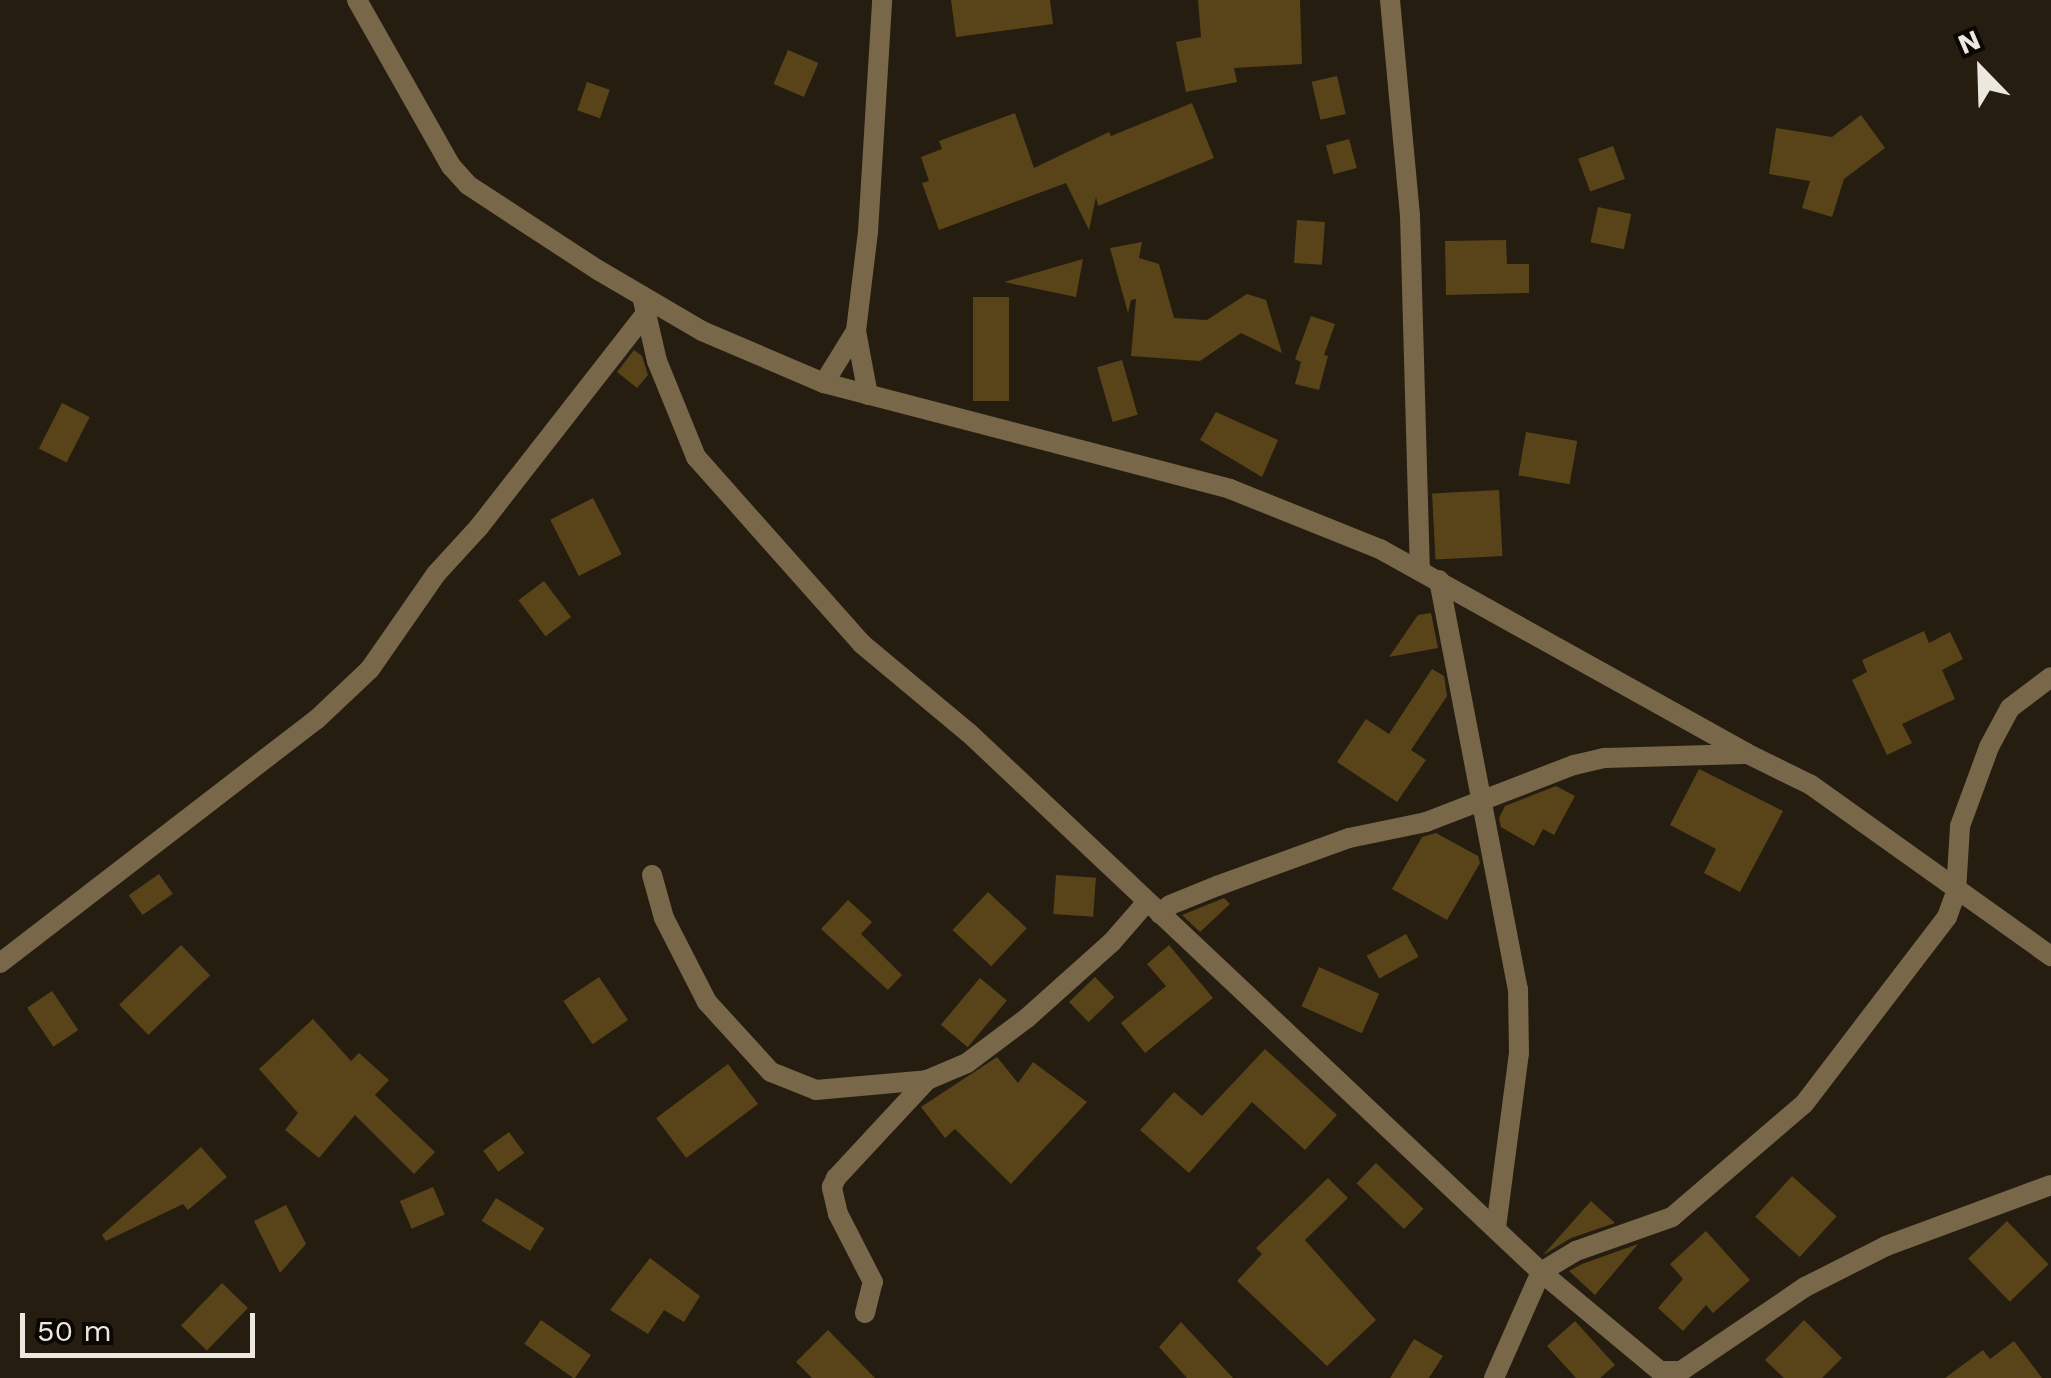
<!DOCTYPE html>
<html>
<head>
<meta charset="utf-8">
<style>
  body { margin:0 }
  #map { position:relative; width:2051px; height:1378px; overflow:hidden; background:#251d10; font-family:"Work Sans",sans-serif }
  div>[style] { position:absolute }
  .building>* { inset:0; background:#594419; transform-origin:0 0 }
  .street>* { height:20px; margin:-10px; padding:0 10px; transform-origin:10px; border-radius:10px; background:#786749 }
  span { translate:-50% -50%; white-space:nowrap; text-align:center; line-height:1.15; -webkit-text-stroke:9px #0b0804; paint-order:stroke }
  .north { position:absolute; left:1931px; top:20px; width:100px; height:100px; -webkit-text-stroke:8px #0b0804; paint-order:stroke; rotate:337deg; font-size:28px; font-weight:700; line-height:40px; text-align:center; color:#ede8df }
  .north::after { content:''; display:block; margin:auto; width:35px; height:45px; background:#ede8df; clip-path:polygon(50% 0,100% 100%,50% 72%,0 100%) }
  .scale { position:absolute; left:20px; top:1313px; width:235px; height:45px; box-sizing:border-box; border:5px solid #ede8df; border-top:0; padding-left:12px; font-size:30px; line-height:35px; white-space:nowrap; color:#ede8df; -webkit-text-stroke:8px #0b0804; paint-order:stroke }
</style>
</head>
<body>
<div id="map">
  <div class="building">
    <div style="clip-path:polygon(951px 0,1050px 0,1053px 24px,956px 37px)"></div>
    <div style="clip-path:polygon(1198px 0,1300px 0,1302px 64px,1234px 68px,1237px 82px,1186px 92px,1176px 42px,1201px 37px)"></div>
    <div style="left:788px;top:50px;width:33px;height:37px;rotate:23deg"></div>
    <div style="left:1337px;top:76px;width:39px;height:26px;rotate:77deg"></div>
    <div style="left:587px;top:82px;width:24px;height:30px;rotate:19deg"></div>
    <div style="clip-path:polygon(1192px 103px,1214px 158px,1098px 206px,1096px 197px,1089px 230px,1066px 183px,939px 230px,922px 183px,929px 181px,921px 157px,942px 149px,939px 141px,1015px 113px,1034px 168px,1109px 132px,1111px 136px)"></div>
    <div style="clip-path:polygon(1861px 115px,1885px 148px,1844px 179px,1832px 217px,1802px 208px,1810px 181px,1769px 174px,1776px 128px,1832px 137px)"></div>
    <div style="left:1349px;top:139px;width:30px;height:24px;rotate:75deg"></div>
    <div style="left:1613px;top:146px;width:35px;height:37px;rotate:70deg"></div>
    <div style="left:1598px;top:207px;width:34px;height:36px;rotate:12deg"></div>
    <div style="left:1297px;top:220px;width:28px;height:43px;rotate:4deg"></div>
    <div style="clip-path:polygon(1506px 240px,1507px 264px,1529px 264px,1529px 293px,1446px 295px,1445px 241px)"></div>
    <div style="clip-path:polygon(1142px 242px,1139px 258px,1159px 264px,1174px 318px,1207px 320px,1247px 294px,1266px 300px,1282px 353px,1241px 333px,1200px 361px,1131px 356px,1136px 299px,1131px 300px,1128px 313px,1110px 248px)"></div>
    <div style="clip-path:polygon(1083px 259px,1076px 297px,1004px 282px)"></div>
    <div style="left:973px;top:297px;width:36px;height:104px"></div>
    <div style="clip-path:polygon(1311px 316px,1335px 324px,1324px 355px,1328px 356px,1319px 390px,1295px 384px,1301px 362px,1295px 359px)"></div>
    <div style="clip-path:polygon(634px 350px,642px 356px,648px 375px,637px 388px,617px 372px)"></div>
    <div style="left:1122px;top:360px;width:57px;height:26px;rotate:74deg"></div>
    <div style="left:62px;top:403px;width:31px;height:51px;rotate:27deg"></div>
    <div style="clip-path:polygon(1216px 412px,1278px 440px,1262px 477px,1200px 440px)"></div>
    <div style="left:1526px;top:432px;width:52px;height:44px;rotate:10deg"></div>
    <div style="left:1499px;top:490px;width:66px;height:67px;rotate:87deg"></div>
    <div style="left:593px;top:498px;width:63px;height:48px;rotate:63deg"></div>
    <div style="left:544px;top:581px;width:45px;height:32px;rotate:53deg"></div>
    <div style="clip-path:polygon(1431px 613px,1438px 648px,1389px 657px,1418px 615px)"></div>
    <div style="clip-path:polygon(1924px 631px,1929px 643px,1950px 632px,1963px 659px,1942px 670px,1955px 699px,1902px 724px,1912px 743px,1887px 755px,1852px 680px,1867px 672px,1862px 660px)"></div>
    <div style="clip-path:polygon(1432px 669px,1444px 676px,1447px 696px,1411px 750px,1426px 760px,1397px 802px,1337px 762px,1366px 719px,1389px 734px)"></div>
    <div style="clip-path:polygon(1699px 769px,1783px 811px,1740px 892px,1704px 873px,1716px 849px,1670px 825px)"></div>
    <div style="clip-path:polygon(1556px 786px,1575px 796px,1554px 835px,1543px 829px,1534px 846px,1501px 827px,1499px 818px,1505px 806px)"></div>
    <div style="clip-path:polygon(1436px 833px,1478px 856px,1480px 863px,1447px 920px,1392px 889px,1422px 837px)"></div>
    <div style="left:159px;top:874px;width:24px;height:37px;rotate:55deg"></div>
    <div style="left:1056px;top:875px;width:40px;height:39px;rotate:4deg"></div>
    <div style="left:988px;top:892px;width:53px;height:52px;rotate:43deg"></div>
    <div style="clip-path:polygon(1224px 898px,1230px 904px,1200px 932px,1182px 915px)"></div>
    <div style="clip-path:polygon(848px 900px,872px 922px,861px 934px,902px 975px,888px 990px,821px 929px)"></div>
    <div style="left:1406px;top:934px;width:26px;height:45px;rotate:61deg"></div>
    <div style="left:181px;top:945px;width:42px;height:86px;rotate:46deg"></div>
    <div style="clip-path:polygon(1169px 945px,1213px 998px,1145px 1053px,1121px 1023px,1166px 986px,1147px 964px)"></div>
    <div style="left:1319px;top:967px;width:66px;height:43px;rotate:24deg"></div>
    <div style="left:599px;top:977px;width:52px;height:43px;rotate:56deg"></div>
    <div style="left:1095px;top:977px;width:28px;height:36px;rotate:46deg"></div>
    <div style="left:980px;top:978px;width:35px;height:61px;rotate:40deg"></div>
    <div style="left:52px;top:991px;width:47px;height:30px;rotate:56deg"></div>
    <div style="clip-path:polygon(313px 1019px,351px 1061px,359px 1053px,389px 1080px,375px 1095px,435px 1152px,414px 1174px,355px 1115px,319px 1158px,285px 1130px,298px 1113px,259px 1069px)"></div>
    <div style="clip-path:polygon(1265px 1049px,1337px 1115px,1305px 1150px,1252px 1102px,1189px 1173px,1140px 1130px,1174px 1092px,1202px 1116px)"></div>
    <div style="clip-path:polygon(997px 1057px,1018px 1083px,1033px 1062px,1087px 1102px,1011px 1184px,955px 1129px,945px 1138px,921px 1107px)"></div>
    <div style="left:728px;top:1064px;width:50px;height:90px;rotate:53deg"></div>
    <div style="left:509px;top:1132px;width:26px;height:32px;rotate:54deg"></div>
    <div style="clip-path:polygon(201px 1147px,227px 1177px,188px 1210px,183px 1204px,106px 1241px,102px 1235px)"></div>
    <div style="left:1376px;top:1163px;width:66px;height:28px;rotate:44deg"></div>
    <div style="left:1792px;top:1176px;width:60px;height:55px;rotate:42deg"></div>
    <div style="clip-path:polygon(1328px 1178px,1348px 1198px,1305px 1240px,1376px 1320px,1327px 1366px,1237px 1281px,1262px 1254px,1256px 1248px)"></div>
    <div style="left:433px;top:1187px;width:30px;height:36px;rotate:67deg"></div>
    <div style="left:496px;top:1198px;width:57px;height:27px;rotate:32deg"></div>
    <div style="clip-path:polygon(1591px 1201px,1615px 1223px,1571px 1238px,1543px 1255px)"></div>
    <div style="clip-path:polygon(286px 1205px,306px 1244px,280px 1273px,254px 1221px)"></div>
    <div style="left:2007px;top:1221px;width:60px;height:54px;rotate:46deg"></div>
    <div style="clip-path:polygon(1706px 1231px,1750px 1280px,1713px 1313px,1706px 1305px,1683px 1331px,1658px 1308px,1683px 1279px,1670px 1264px)"></div>
    <div style="clip-path:polygon(1638px 1244px,1595px 1295px,1569px 1271px,1582px 1264px)"></div>
    <div style="clip-path:polygon(650px 1258px,700px 1296px,684px 1322px,664px 1310px,648px 1334px,610px 1310px)"></div>
    <div style="left:222px;top:1283px;width:36px;height:59px;rotate:44deg"></div>
    <div style="left:541px;top:1320px;width:61px;height:29px;rotate:35deg"></div>
    <div style="clip-path:polygon(1804px 1320px,1842px 1358px,1822px 1378px,1784px 1378px,1765px 1360px)"></div>
    <div style="clip-path:polygon(1575px 1321px,1615px 1365px,1600px 1378px,1576px 1378px,1547px 1346px)"></div>
    <div style="clip-path:polygon(1181px 1322px,1233px 1378px,1187px 1378px,1159px 1347px)"></div>
    <div style="clip-path:polygon(828px 1330px,875px 1378px,812px 1378px,796px 1362px)"></div>
    <div style="clip-path:polygon(1414px 1339px,1443px 1356px,1429px 1378px,1390px 1378px)"></div>
    <div style="clip-path:polygon(2014px 1341px,2042px 1378px,1945px 1378px,1983px 1350px,1990px 1359px)"></div>
  </div>
  <div class="street">
    <div style="left:357px;top:0;width:191px;rotate:60.5deg"></div>
    <div style="left:451px;top:166px;width:25px;rotate:48deg"></div>
    <div style="left:468px;top:185px;width:155px;rotate:33.2deg"></div>
    <div style="left:598px;top:270px;width:121px;rotate:30.4deg"></div>
    <div style="left:702px;top:331px;width:133px;rotate:23.1deg"></div>
    <div style="left:824px;top:383px;width:420px;rotate:14.6deg"></div>
    <div style="left:1230px;top:489px;width:162px;rotate:21.8deg"></div>
    <div style="left:1380px;top:549px;width:419px;rotate:29.1deg"></div>
    <div style="left:1746px;top:753px;width:72px;rotate:26.2deg"></div>
    <div style="left:1811px;top:785px;width:295px;rotate:35.5deg"></div>
    <div style="left:1390px;top:0;width:217px;rotate:84.7deg"></div>
    <div style="left:1410px;top:216px;width:353px;rotate:88.4deg"></div>
    <div style="left:642px;top:296px;width:67px;rotate:77deg"></div>
    <div style="left:657px;top:361px;width:104px;rotate:67.9deg"></div>
    <div style="left:696px;top:457px;width:250px;rotate:48.4deg"></div>
    <div style="left:862px;top:644px;width:139px;rotate:39.8deg"></div>
    <div style="left:969px;top:733px;width:786px;rotate:43.3deg"></div>
    <div style="left:1541px;top:1272px;width:155px;rotate:39.8deg"></div>
    <div style="left:1660px;top:1371px;width:21px"></div>
    <div style="left:1681px;top:1371px;width:150px;rotate:-34.1deg"></div>
    <div style="left:1805px;top:1287px;width:91px;rotate:-26.8deg"></div>
    <div style="left:1886px;top:1246px;width:176px;rotate:-20.3deg"></div>
    <div style="left:856px;top:331px;width:65px;rotate:79.4deg"></div>
    <div style="left:824px;top:383px;width:61px;rotate:-58.4deg"></div>
    <div style="left:856px;top:331px;width:100px;rotate:-83.1deg"></div>
    <div style="left:868px;top:232px;width:232px;rotate:-86.5deg"></div>
    <div style="left:1439px;top:580px;width:417px;rotate:79.1deg"></div>
    <div style="left:1518px;top:989px;width:64px;rotate:89.1deg"></div>
    <div style="left:1519px;top:1053px;width:177px;rotate:97.5deg"></div>
    <div style="left:652px;top:875px;width:45px;rotate:74.4deg"></div>
    <div style="left:664px;top:918px;width:94px;rotate:62.9deg"></div>
    <div style="left:707px;top:1002px;width:95px;rotate:47.6deg"></div>
    <div style="left:771px;top:1072px;width:48px;rotate:21.8deg"></div>
    <div style="left:816px;top:1090px;width:111px;rotate:-5.1deg"></div>
    <div style="left:1160px;top:914px;width:13px;rotate:-42deg"></div>
    <div style="left:1170px;top:905px;width:51px;rotate:-22deg"></div>
    <div style="left:1217px;top:886px;width:140px;rotate:-20deg"></div>
    <div style="left:1349px;top:838px;width:79px;rotate:-11.7deg"></div>
    <div style="left:1426px;top:822px;width:159px;rotate:-21.1deg"></div>
    <div style="left:1574px;top:765px;width:32px;rotate:-13deg"></div>
    <div style="left:1605px;top:758px;width:139px;rotate:-1.6deg"></div>
    <div style="left:0;top:963px;width:399px;rotate:-37.6deg"></div>
    <div style="left:316px;top:720px;width:74px;rotate:-43.4deg"></div>
    <div style="left:370px;top:669px;width:116px;rotate:-55.2deg"></div>
    <div style="left:436px;top:574px;width:64px;rotate:-47.5deg"></div>
    <div style="left:479px;top:527px;width:271px;rotate:-52deg"></div>
    <div style="left:865px;top:1313px;width:32px;rotate:-76deg"></div>
    <div style="left:873px;top:1282px;width:76px;rotate:-117.2deg"></div>
    <div style="left:838px;top:1214px;width:28px;rotate:-103deg"></div>
    <div style="left:832px;top:1187px;width:10px;rotate:-66deg"></div>
    <div style="left:836px;top:1178px;width:134px;rotate:-47.1deg"></div>
    <div style="left:927px;top:1080px;width:43px;rotate:-23deg"></div>
    <div style="left:967px;top:1063px;width:75px;rotate:-36.9deg"></div>
    <div style="left:1027px;top:1018px;width:114px;rotate:-41.8deg"></div>
    <div style="left:1112px;top:942px;width:50px;rotate:-49deg"></div>
    <div style="left:1494px;top:1378px;width:116px;rotate:-66.1deg"></div>
    <div style="left:1541px;top:1272px;width:41px;rotate:-31deg"></div>
    <div style="left:1576px;top:1251px;width:102px;rotate:-19.5deg"></div>
    <div style="left:1672px;top:1217px;width:174px;rotate:-40.6deg"></div>
    <div style="left:1804px;top:1104px;width:235px;rotate:-52.6deg"></div>
    <div style="left:1947px;top:917px;width:27px;rotate:-70deg"></div>
    <div style="left:1956px;top:892px;width:66px;rotate:-86.5deg"></div>
    <div style="left:1960px;top:826px;width:84px;rotate:-69.8deg"></div>
    <div style="left:1989px;top:747px;width:44px;rotate:-61.7deg"></div>
    <div style="left:2010px;top:708px;width:51px;rotate:-37.1deg"></div>
  </div>
  <div class="north">N</div>
  <div class="scale">50 m</div>
</div>
</body>
</html>
